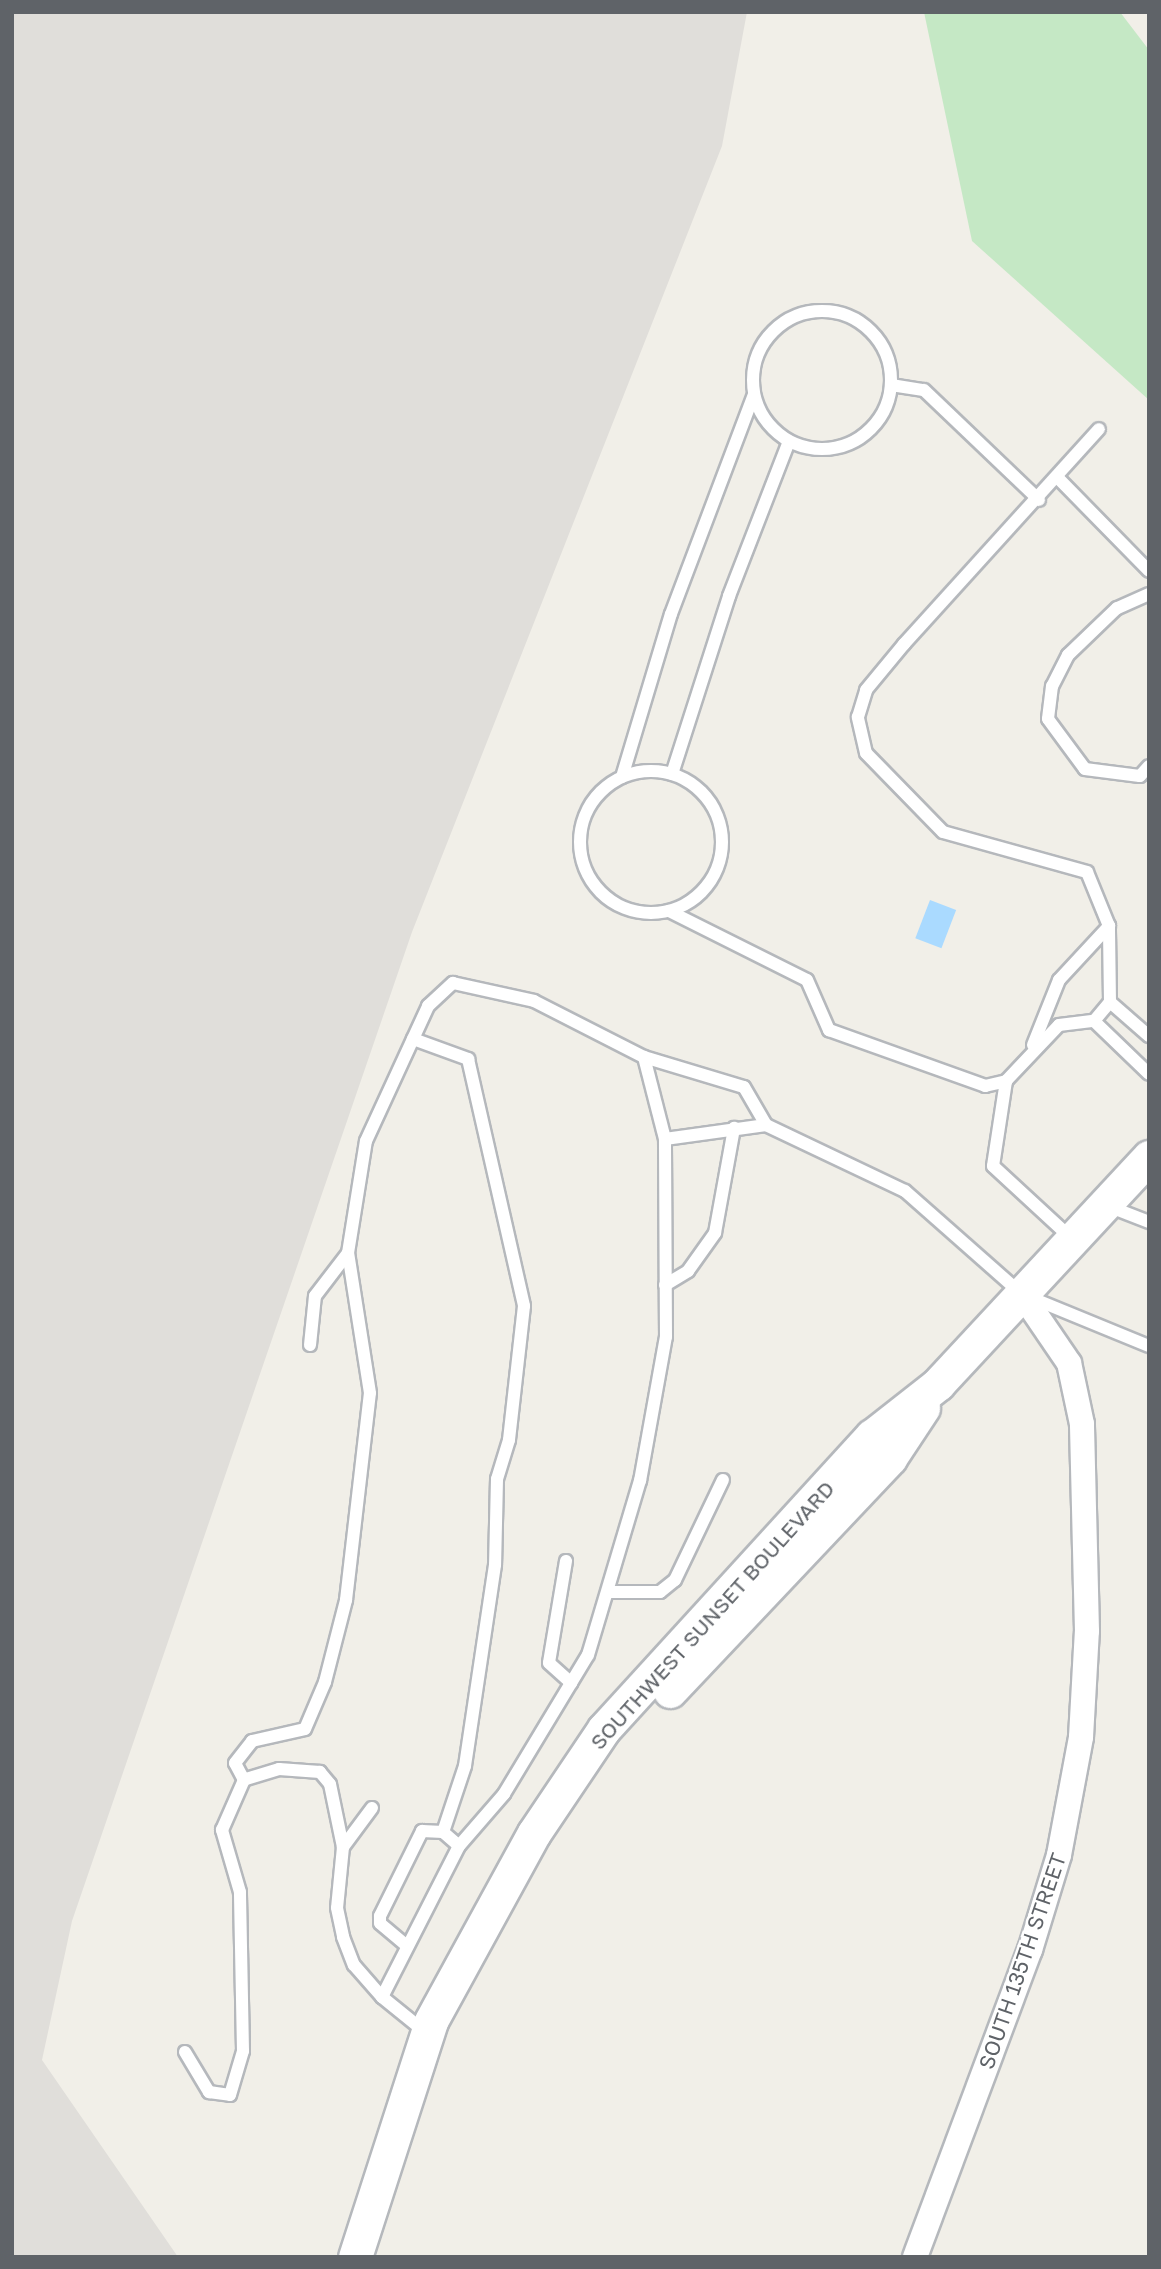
<!DOCTYPE html>
<html>
<head>
<meta charset="utf-8">
<style>
  body { margin:0 }
  #map { position:relative; width:1161px; height:2269px; overflow:hidden; background:#f1efe8; font-family:"Golos Text",sans-serif }
  div>[style] { position:absolute }
  .industrial>* { inset:0; background:#e0deda }
  .green>* { inset:0; background:#c5e8c5 }
  .water>* { inset:0; background:#aadaff; transform-origin:0 0 }
  .roads { filter:drop-shadow(2px 0 #b5b8bc) drop-shadow(-2px 0 #b5b8bc) drop-shadow(0 2px #b5b8bc) drop-shadow(0 -2px #b5b8bc) }
  .lane>* { height:12px; margin:-6px; padding:0 6px; transform-origin:6px; border-radius:6px; background:#fff }
  .lane>.ring { margin:-6px; padding:0; box-sizing:content-box; background:none; border:12px solid #fff; border-radius:50% }
  .street>* { height:24px; margin:-12px; padding:0 12px; transform-origin:12px; border-radius:12px; background:#fff }
  .secondary>* { height:33px; margin:-16.5px; padding:0 16.5px; transform-origin:16.5px; border-radius:16.5px; background:#fff }
  span { translate:-50% -50%; white-space:nowrap; text-align:center; line-height:1.15; -webkit-text-stroke:5px #fff; paint-order:stroke }
  .street-label { font-size:21px; color:#5f6368 }
  .frame { position:absolute; inset:0; border:14px solid #5f6368; pointer-events:none }
</style>
</head>
<body>
<div id="map">
  <div class="industrial">
    <div style="clip-path:polygon(12px 12px,747px 12px,722px 146px,412px 932px,72px 1921px,42px 2060px,178px 2257px,12px 2257px)"></div>
  </div>
  <div class="green">
    <div style="clip-path:polygon(924px 12px,1120px 12px,1149px 50px,1149px 400px,972px 241px)"></div>
  </div>
  <div class="water">
    <div style="left:930px;top:900px;width:28px;height:41px;rotate:21deg"></div>
  </div>
  <div class="roads">
    <div class="lane">
      <div class="ring" style="left:753px;top:311px;width:126px;height:126px"></div>
      <div style="left:891px;top:385px;width:33px;rotate:9deg"></div>
      <div style="left:924px;top:390px;width:159px;rotate:43.7deg"></div>
      <div style="left:1058px;top:478px;width:130px;rotate:45.6deg"></div>
      <div style="left:1149px;top:594px;width:35px;rotate:156deg"></div>
      <div style="left:1117px;top:608px;width:68px;rotate:136.2deg"></div>
      <div style="left:1068px;top:655px;width:35px;rotate:117deg"></div>
      <div style="left:1052px;top:686px;width:33px;rotate:97deg"></div>
      <div style="left:1048px;top:719px;width:62px;rotate:53.5deg"></div>
      <div style="left:1085px;top:769px;width:55px;rotate:7.3deg"></div>
      <div style="left:1140px;top:776px;width:13px;rotate:-48deg"></div>
      <div class="ring" style="left:580px;top:771px;width:130px;height:130px"></div>
      <div style="left:672px;top:774px;width:187px;rotate:-72.2deg"></div>
      <div style="left:729px;top:596px;width:166px;rotate:-68.8deg"></div>
      <div style="left:622px;top:777px;width:170px;rotate:-73.3deg"></div>
      <div style="left:671px;top:614px;width:235px;rotate:-69.3deg"></div>
      <div style="left:669px;top:911px;width:154px;rotate:26.6deg"></div>
      <div style="left:807px;top:980px;width:55px;rotate:66.3deg"></div>
      <div style="left:829px;top:1030px;width:166px;rotate:19.7deg"></div>
      <div style="left:985px;top:1086px;width:22px;rotate:-13deg"></div>
      <div style="left:1006px;top:1081px;width:77px;rotate:-46.6deg"></div>
      <div style="left:1059px;top:1025px;width:35px;rotate:-7deg"></div>
      <div style="left:1094px;top:1021px;width:25px;rotate:-50deg"></div>
      <div style="left:1110px;top:1002px;width:76px;rotate:-90.8deg"></div>
      <div style="left:1109px;top:926px;width:58px;rotate:-112.2deg"></div>
      <div style="left:1087px;top:872px;width:149px;rotate:-164.5deg"></div>
      <div style="left:943px;top:832px;width:110px;rotate:-134.3deg"></div>
      <div style="left:866px;top:753px;width:37px;rotate:-103deg"></div>
      <div style="left:858px;top:717px;width:28px;rotate:-73deg"></div>
      <div style="left:866px;top:690px;width:60px;rotate:-50.4deg"></div>
      <div style="left:904px;top:644px;width:290px;rotate:-47.8deg"></div>
      <div style="left:1110px;top:1002px;width:52px;rotate:41.1deg"></div>
      <div style="left:1094px;top:1021px;width:76px;rotate:43.9deg"></div>
      <div style="left:413px;top:1039px;width:59px;rotate:20deg"></div>
      <div style="left:468px;top:1059px;width:253px;rotate:77.2deg"></div>
      <div style="left:524px;top:1306px;width:135px;rotate:96.4deg"></div>
      <div style="left:509px;top:1440px;width:41px;rotate:107.1deg"></div>
      <div style="left:497px;top:1479px;width:86px;rotate:91.3deg"></div>
      <div style="left:495px;top:1565px;width:203px;rotate:98.5deg"></div>
      <div style="left:465px;top:1766px;width:70px;rotate:108.4deg"></div>
      <div style="left:443px;top:1832px;width:21px;rotate:41deg"></div>
      <div style="left:1033px;top:1045px;width:70px;rotate:-68.2deg"></div>
      <div style="left:1059px;top:980px;width:74px;rotate:-47.2deg"></div>
      <div style="left:644px;top:1057px;width:104px;rotate:16.7deg"></div>
      <div style="left:744px;top:1087px;width:44px;rotate:59.9deg"></div>
      <div style="left:1006px;top:1081px;width:86px;rotate:98.7deg"></div>
      <div style="left:993px;top:1166px;width:108px;rotate:42.7deg"></div>
      <div style="left:1108px;top:1206px;width:44px;rotate:21.3deg"></div>
      <div style="left:665px;top:1285px;width:27px;rotate:-31deg"></div>
      <div style="left:688px;top:1271px;width:47px;rotate:-54.6deg"></div>
      <div style="left:715px;top:1233px;width:107px;rotate:-79.7deg"></div>
      <div style="left:310px;top:1345px;width:49px;rotate:-84.2deg"></div>
      <div style="left:315px;top:1296px;width:54px;rotate:-52.5deg"></div>
      <div style="left:566px;top:1561px;width:103px;rotate:99.5deg"></div>
      <div style="left:549px;top:1663px;width:30px;rotate:42deg"></div>
      <div style="left:609px;top:1592px;width:51px"></div>
      <div style="left:660px;top:1592px;width:19px;rotate:-39deg"></div>
      <div style="left:675px;top:1580px;width:111px;rotate:-64.4deg"></div>
      <div style="left:372px;top:1808px;width:49px;rotate:126.6deg"></div>
      <div style="left:343px;top:1847px;width:64px;rotate:-101.7deg"></div>
      <div style="left:330px;top:1784px;width:16px;rotate:-130deg"></div>
      <div style="left:320px;top:1772px;width:41px;rotate:-175.8deg"></div>
      <div style="left:279px;top:1769px;width:37px;rotate:163deg"></div>
      <div style="left:244px;top:1780px;width:19px;rotate:-118deg"></div>
      <div style="left:235px;top:1763px;width:28px;rotate:-52deg"></div>
      <div style="left:252px;top:1741px;width:54px;rotate:-12.8deg"></div>
      <div style="left:305px;top:1729px;width:51px;rotate:-66.9deg"></div>
      <div style="left:325px;top:1682px;width:85px;rotate:-75.6deg"></div>
      <div style="left:346px;top:1600px;width:208px;rotate:-83.4deg"></div>
      <div style="left:370px;top:1393px;width:142px;rotate:-98.9deg"></div>
      <div style="left:348px;top:1253px;width:113px;rotate:-80.9deg"></div>
      <div style="left:366px;top:1141px;width:149px;rotate:-65.3deg"></div>
      <div style="left:428px;top:1006px;width:34px;rotate:-43deg"></div>
      <div style="left:453px;top:983px;width:83px;rotate:12.5deg"></div>
      <div style="left:534px;top:1001px;width:123px;rotate:27deg"></div>
      <div style="left:644px;top:1057px;width:85px;rotate:75.6deg"></div>
      <div style="left:343px;top:1847px;width:61px;rotate:95.6deg"></div>
      <div style="left:337px;top:1908px;width:30px;rotate:78deg"></div>
      <div style="left:343px;top:1937px;width:30px;rotate:69deg"></div>
      <div style="left:354px;top:1965px;width:43px;rotate:48.8deg"></div>
      <div style="left:407px;top:1946px;width:35px;rotate:-140deg"></div>
      <div style="left:380px;top:1923px;width:7px;rotate:-90deg"></div>
      <div style="left:380px;top:1916px;width:95px;rotate:-63.7deg"></div>
      <div style="left:422px;top:1831px;width:21px;rotate:3deg"></div>
      <div style="left:424px;top:2031px;width:54px;rotate:-141deg"></div>
      <div style="left:382px;top:1997px;width:169px;rotate:-63deg"></div>
      <div style="left:459px;top:1846px;width:69px;rotate:-49.1deg"></div>
      <div style="left:504px;top:1794px;width:162px;rotate:-58.9deg"></div>
      <div style="left:588px;top:1655px;width:182px;rotate:-73.4deg"></div>
      <div style="left:640px;top:1481px;width:146px;rotate:-79.8deg"></div>
      <div style="left:666px;top:1337px;width:198px;rotate:-90.3deg"></div>
      <div style="left:665px;top:1139px;width:102px;rotate:-7.9deg"></div>
      <div style="left:766px;top:1125px;width:154px;rotate:25.4deg"></div>
      <div style="left:905px;top:1191px;width:156px;rotate:41.4deg"></div>
      <div style="left:1022px;top:1294px;width:137px;rotate:22.3deg"></div>
      <div style="left:185px;top:2052px;width:47px;rotate:59deg"></div>
      <div style="left:209px;top:2092px;width:21px;rotate:8deg"></div>
      <div style="left:230px;top:2095px;width:46px;rotate:-73.5deg"></div>
      <div style="left:243px;top:2051px;width:159px;rotate:-91.1deg"></div>
      <div style="left:240px;top:1892px;width:65px;rotate:-106.2deg"></div>
      <div style="left:222px;top:1830px;width:55px;rotate:-66.3deg"></div>
    </div>
    <div class="street">
      <div style="left:915px;top:2257px;width:328px;rotate:-69.5deg"></div>
      <div style="left:1030px;top:1950px;width:99px;rotate:-73deg"></div>
      <div style="left:1059px;top:1855px;width:120px;rotate:-79.4deg"></div>
      <div style="left:1081px;top:1737px;width:106px;rotate:-86.8deg"></div>
      <div style="left:1087px;top:1631px;width:207px;rotate:-91.4deg"></div>
      <div style="left:1082px;top:1424px;width:62px;rotate:-102deg"></div>
      <div style="left:1069px;top:1363px;width:83px;rotate:-124.3deg"></div>
    </div>
    <div class="secondary">
      <div style="left:670px;top:1691px;width:320px;rotate:-46.6deg"></div>
      <div style="left:890px;top:1458px;width:60px;rotate:-56.6deg"></div>
      <div style="left:355px;top:2257px;width:248px;rotate:-72.1deg"></div>
      <div style="left:431px;top:2021px;width:214px;rotate:-61.3deg"></div>
      <div style="left:534px;top:1833px;width:125px;rotate:-56.1deg"></div>
      <div style="left:604px;top:1729px;width:397px;rotate:-47.6deg"></div>
      <div style="left:872px;top:1436px;width:84px;rotate:-38.2deg"></div>
      <div style="left:938px;top:1384px;width:310px;rotate:-47.1deg"></div>
    </div>
  </div>
  <div class="street-label">
    <span style="left:712px;top:1615px;rotate:-48deg">SOUTHWEST SUNSET BOULEVARD</span>
    <span style="left:1022px;top:1961px;rotate:-71deg">SOUTH 135TH STREET</span>
  </div>
  <div class="frame"></div>
</div>
</body>
</html>
